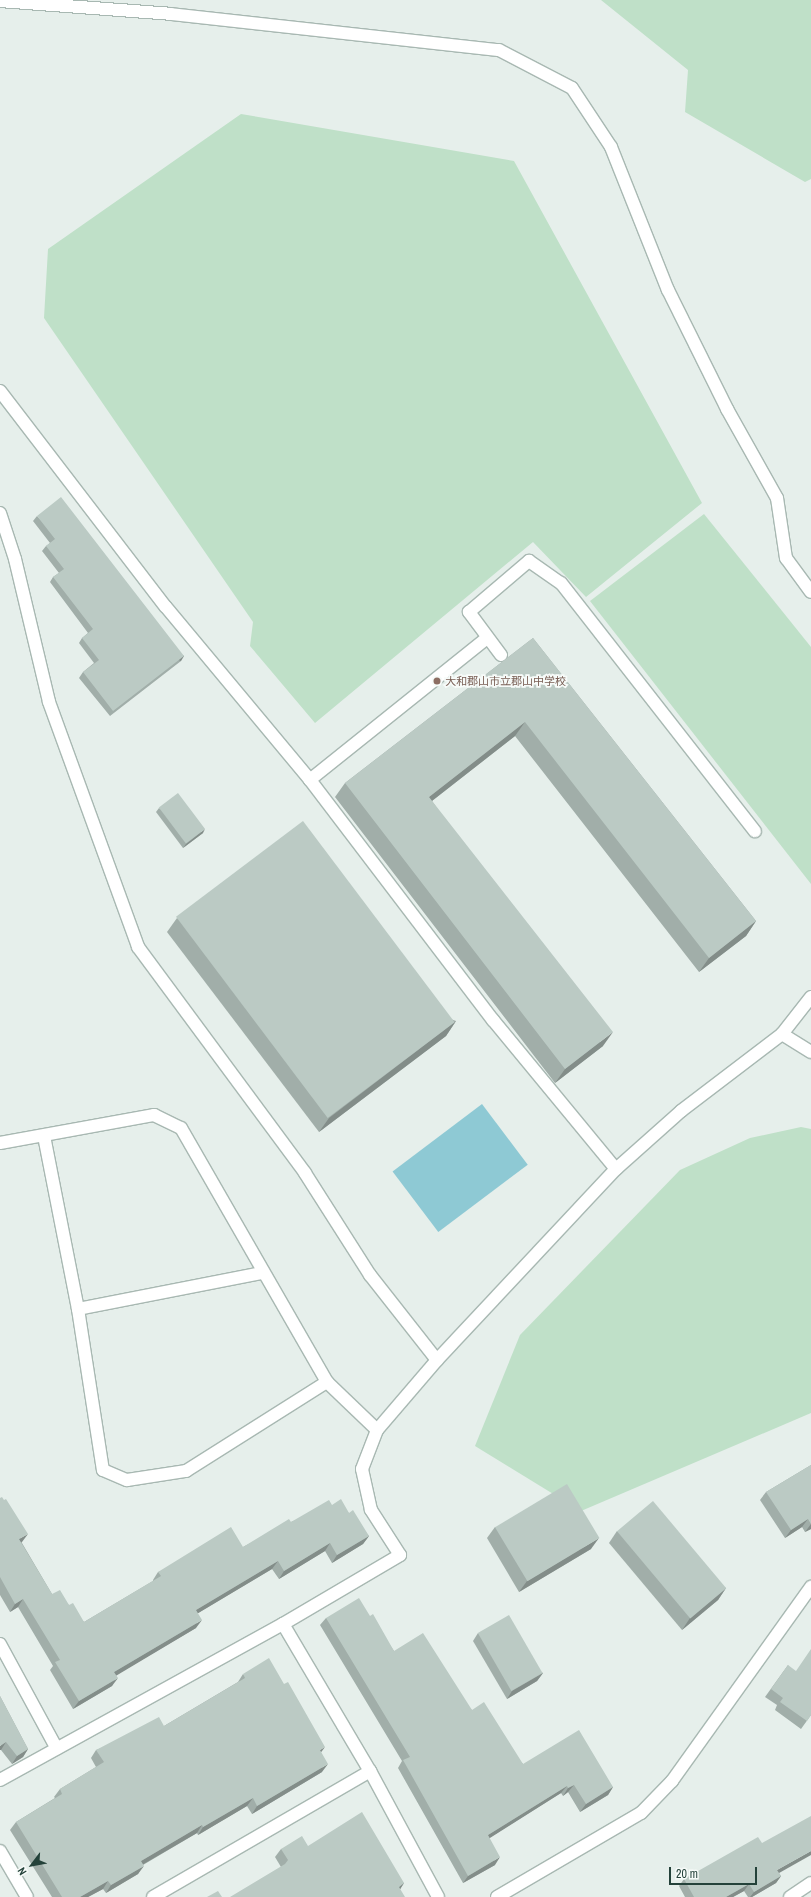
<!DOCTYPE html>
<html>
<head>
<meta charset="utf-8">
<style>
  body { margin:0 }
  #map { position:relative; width:811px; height:1897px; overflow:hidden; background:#e6efeb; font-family:"Archivo Narrow","Noto Sans JP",sans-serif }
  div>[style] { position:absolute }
  .green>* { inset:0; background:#bfe0c8 }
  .water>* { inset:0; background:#8ec9d4; transform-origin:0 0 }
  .roads { filter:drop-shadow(1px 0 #a8b8b2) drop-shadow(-1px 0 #a8b8b2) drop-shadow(0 1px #a8b8b2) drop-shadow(0 -1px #a8b8b2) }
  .service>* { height:12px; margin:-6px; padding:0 6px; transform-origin:6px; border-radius:6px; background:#fff }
  .minor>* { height:12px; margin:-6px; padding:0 6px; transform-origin:6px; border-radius:6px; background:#fff }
  .wall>* { inset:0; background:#a1aea9 }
  .shaded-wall>* { inset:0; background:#838d89; transform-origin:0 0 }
  .building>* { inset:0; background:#bbcac4; transform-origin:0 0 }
  .dots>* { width:11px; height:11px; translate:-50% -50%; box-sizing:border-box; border:2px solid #f7fbf9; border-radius:50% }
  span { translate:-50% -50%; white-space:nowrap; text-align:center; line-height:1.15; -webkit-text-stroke:3.5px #f7fbf9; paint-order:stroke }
  .education-label { font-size:11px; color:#785e54 }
  .left { translate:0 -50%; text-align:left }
  .north { position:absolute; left:12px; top:1845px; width:40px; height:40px; -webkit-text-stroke:3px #f7fbf9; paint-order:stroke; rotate:238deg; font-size:11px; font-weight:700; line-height:16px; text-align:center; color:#24423a }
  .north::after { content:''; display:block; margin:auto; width:14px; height:18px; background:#24423a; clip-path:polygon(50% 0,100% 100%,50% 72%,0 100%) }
  .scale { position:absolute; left:669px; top:1867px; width:88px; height:18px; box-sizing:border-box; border:2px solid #24423a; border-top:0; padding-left:5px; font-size:12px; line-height:14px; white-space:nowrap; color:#24423a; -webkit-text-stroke:3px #f7fbf9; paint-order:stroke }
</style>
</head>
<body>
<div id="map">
  <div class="green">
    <div style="clip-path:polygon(601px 0,811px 0,811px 179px,805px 182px,685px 112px,688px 70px)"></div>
    <div style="clip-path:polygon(241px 114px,514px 161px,702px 503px,586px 597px,533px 542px,315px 723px,250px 646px,253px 622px,44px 318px,48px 249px)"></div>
    <div style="clip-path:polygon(704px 514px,811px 647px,811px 884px,590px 601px)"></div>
    <div style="clip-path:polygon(801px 1127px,811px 1129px,811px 1413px,581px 1511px,475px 1446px,520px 1335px,680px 1170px,750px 1138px)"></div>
  </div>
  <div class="water">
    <div style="left:482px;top:1104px;width:76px;height:112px;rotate:53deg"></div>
  </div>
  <div class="roads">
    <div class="service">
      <div style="left:0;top:391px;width:272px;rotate:52.5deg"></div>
      <div style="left:166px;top:607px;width:225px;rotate:50.2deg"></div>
      <div style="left:487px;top:638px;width:227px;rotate:141.3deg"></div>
      <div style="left:310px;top:780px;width:302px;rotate:52.7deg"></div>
      <div style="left:493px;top:1020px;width:193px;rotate:50.5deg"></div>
      <div style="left:501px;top:655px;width:54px;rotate:-126.7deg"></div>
      <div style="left:469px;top:612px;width:79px;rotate:-40.4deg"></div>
      <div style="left:529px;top:561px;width:39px;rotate:35deg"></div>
      <div style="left:561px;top:583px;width:315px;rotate:52deg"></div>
    </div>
    <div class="minor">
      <div style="left:0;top:1px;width:171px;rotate:4.3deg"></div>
      <div style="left:171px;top:14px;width:330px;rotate:6.3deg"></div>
      <div style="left:499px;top:50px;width:82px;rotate:27.5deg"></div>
      <div style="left:572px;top:88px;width:71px;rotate:56.5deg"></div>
      <div style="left:611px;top:147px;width:154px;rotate:68.3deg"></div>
      <div style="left:668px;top:290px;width:133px;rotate:63.6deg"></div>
      <div style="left:727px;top:409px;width:102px;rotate:60.7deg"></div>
      <div style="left:777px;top:498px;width:61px;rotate:81.5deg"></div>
      <div style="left:786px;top:558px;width:42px;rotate:53.7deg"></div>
      <div style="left:0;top:513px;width:48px;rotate:71.9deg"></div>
      <div style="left:15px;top:559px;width:147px;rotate:76.6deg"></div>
      <div style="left:49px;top:702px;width:261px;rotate:70deg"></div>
      <div style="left:138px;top:947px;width:281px;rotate:53.5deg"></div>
      <div style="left:305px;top:1173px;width:121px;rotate:57.5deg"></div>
      <div style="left:370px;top:1275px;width:108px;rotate:51.8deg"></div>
      <div style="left:782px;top:1034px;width:34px;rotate:32deg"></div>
      <div style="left:44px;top:1136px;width:176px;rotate:78.9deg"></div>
      <div style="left:78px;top:1309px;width:163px;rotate:81.2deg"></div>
      <div style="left:103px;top:1470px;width:26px;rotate:23deg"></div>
      <div style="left:127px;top:1480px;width:60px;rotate:-8.7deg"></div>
      <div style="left:186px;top:1471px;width:167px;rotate:-32.3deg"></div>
      <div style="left:0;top:1143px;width:157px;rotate:-10.3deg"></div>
      <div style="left:154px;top:1115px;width:30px;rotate:26deg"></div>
      <div style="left:181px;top:1128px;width:293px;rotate:60.1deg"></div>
      <div style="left:327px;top:1382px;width:69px;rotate:43.8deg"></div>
      <div style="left:78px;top:1309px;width:187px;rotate:-11.1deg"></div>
      <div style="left:283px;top:1624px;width:171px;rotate:59.4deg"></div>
      <div style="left:370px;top:1771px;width:143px;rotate:61.6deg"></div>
      <div style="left:0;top:1644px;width:119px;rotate:61.5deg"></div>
      <div style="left:0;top:1780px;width:323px;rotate:-28.9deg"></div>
      <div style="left:283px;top:1624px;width:136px;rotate:-30.5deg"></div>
      <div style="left:400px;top:1555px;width:54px;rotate:-122.8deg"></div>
      <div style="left:371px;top:1510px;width:42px;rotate:-102.4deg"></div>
      <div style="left:362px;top:1469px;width:42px;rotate:-69deg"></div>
      <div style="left:377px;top:1430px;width:92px;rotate:-49.4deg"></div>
      <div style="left:437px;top:1360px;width:262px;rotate:-46.9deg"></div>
      <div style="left:616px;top:1169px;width:87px;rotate:-41.7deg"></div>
      <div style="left:681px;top:1111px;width:127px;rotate:-37.3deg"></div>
      <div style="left:782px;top:1034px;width:47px;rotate:-51.9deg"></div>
      <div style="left:0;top:1851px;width:53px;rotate:59.6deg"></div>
      <div style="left:153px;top:1897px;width:251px;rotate:-30.1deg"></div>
      <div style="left:497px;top:1897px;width:167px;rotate:-30.3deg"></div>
      <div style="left:641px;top:1813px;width:45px;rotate:-45.9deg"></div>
      <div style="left:672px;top:1781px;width:239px;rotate:-54.4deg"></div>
      <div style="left:790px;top:1897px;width:25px;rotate:-34deg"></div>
    </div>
  </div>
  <div class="wall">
    <div style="clip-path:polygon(37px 516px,181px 661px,110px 716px,79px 678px,83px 672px,94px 663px,79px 643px,82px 638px,88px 633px,50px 582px,53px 577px,59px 573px,42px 551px,46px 546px,50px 543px,33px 521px)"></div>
    <div style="clip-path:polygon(533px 638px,756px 921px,746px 936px,699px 972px,515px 736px,432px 801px,603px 1046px,555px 1083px,335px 797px,345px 783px)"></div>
    <div style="clip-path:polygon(159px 808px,203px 833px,183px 848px,156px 812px)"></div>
    <div style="clip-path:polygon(177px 918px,456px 1021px,446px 1036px,319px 1132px,167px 932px)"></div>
    <div style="clip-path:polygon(811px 1465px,811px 1529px,805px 1532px,802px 1527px,785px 1538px,760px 1500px,766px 1492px)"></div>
    <div style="clip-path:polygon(0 1498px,22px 1543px,52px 1594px,69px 1605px,84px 1622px,153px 1581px,153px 1580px,158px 1572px,243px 1547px,291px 1522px,332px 1505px,349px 1513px,369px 1536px,363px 1544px,332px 1563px,325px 1551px,279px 1579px,272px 1569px,198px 1613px,196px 1628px,116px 1675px,112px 1686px,73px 1709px,50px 1670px,53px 1666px,18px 1607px,10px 1612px,0 1595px)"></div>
    <div style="clip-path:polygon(495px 1527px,591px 1549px,519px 1592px,487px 1538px)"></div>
    <div style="clip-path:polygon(617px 1531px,726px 1588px,718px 1600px,682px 1630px,609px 1543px)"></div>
    <div style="clip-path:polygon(370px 1616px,394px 1651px,472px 1710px,523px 1764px,613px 1787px,608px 1795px,580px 1812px,568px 1792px,563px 1796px,561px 1793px,489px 1838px,495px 1865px,463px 1883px,398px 1768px,402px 1761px,320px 1625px,326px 1618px)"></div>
    <div style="clip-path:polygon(478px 1633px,543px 1673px,537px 1681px,507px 1699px,473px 1641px)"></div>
    <div style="clip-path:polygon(788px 1665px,811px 1715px,801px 1729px,775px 1710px,777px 1705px,765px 1697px)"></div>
    <div style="clip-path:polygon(243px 1674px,321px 1752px,322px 1772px,252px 1814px,247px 1806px,198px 1835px,197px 1833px,143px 1865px,138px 1874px,106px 1893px,103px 1889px,88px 1897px,52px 1897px,10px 1830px,16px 1822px,55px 1798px,54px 1797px,60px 1789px,96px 1767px,91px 1758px,96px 1750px,164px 1726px,238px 1682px)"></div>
    <div style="clip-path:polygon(0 1696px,28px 1749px,23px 1757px,12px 1764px,1px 1750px)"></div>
    <div style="clip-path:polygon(308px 1846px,404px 1883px,400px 1889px,281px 1867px,275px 1857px,281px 1849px)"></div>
    <div style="clip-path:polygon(779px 1873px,781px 1876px,776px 1883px,752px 1897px,748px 1897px,744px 1891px,733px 1897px,685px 1897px,679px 1886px,684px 1879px)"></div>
  </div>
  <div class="shaded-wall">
    <div style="left:184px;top:656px;width:6px;height:90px;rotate:121deg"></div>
    <div style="clip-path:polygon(525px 722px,515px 736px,419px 811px,429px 797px)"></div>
    <div style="clip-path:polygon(205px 829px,203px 833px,183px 848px,186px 844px)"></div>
    <div style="clip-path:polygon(756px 921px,746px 936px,699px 972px,709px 958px)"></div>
    <div style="clip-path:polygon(456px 1021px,446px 1036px,319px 1132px,329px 1118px)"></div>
    <div style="clip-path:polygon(613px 1032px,603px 1046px,555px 1083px,565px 1069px)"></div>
    <div style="clip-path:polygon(808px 1519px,802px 1527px,785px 1538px,791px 1530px)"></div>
    <div style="clip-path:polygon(811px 1524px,811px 1529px,805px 1532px)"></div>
    <div style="clip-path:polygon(28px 1534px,22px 1542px,14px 1547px,19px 1539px)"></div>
    <div style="clip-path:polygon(369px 1536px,363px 1544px,332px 1563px,337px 1555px)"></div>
    <div style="clip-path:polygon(599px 1538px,591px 1549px,519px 1592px,527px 1581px)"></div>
    <div style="clip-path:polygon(330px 1543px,325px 1551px,279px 1579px,284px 1571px)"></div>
    <div style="clip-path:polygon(278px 1561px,272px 1569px,190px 1618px,196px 1610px)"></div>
    <div style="clip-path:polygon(726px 1588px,718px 1600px,682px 1630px,690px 1618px)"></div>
    <div style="clip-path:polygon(23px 1599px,18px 1607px,10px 1612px,15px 1604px)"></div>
    <div style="clip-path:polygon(202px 1620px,196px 1628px,109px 1680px,114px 1672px)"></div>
    <div style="clip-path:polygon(543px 1673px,537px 1681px,507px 1699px,512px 1691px)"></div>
    <div style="clip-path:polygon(118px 1678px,112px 1686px,73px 1709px,79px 1701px)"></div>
    <div style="clip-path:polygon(6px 1742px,1px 1750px,0 1750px,0 1746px)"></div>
    <div style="clip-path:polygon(325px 1747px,319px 1755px,320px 1750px)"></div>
    <div style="clip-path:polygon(28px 1749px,23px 1757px,12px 1764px,17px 1756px)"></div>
    <div style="clip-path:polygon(328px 1764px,322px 1772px,252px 1814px,257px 1806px)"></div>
    <div style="clip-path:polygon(574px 1785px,568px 1792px,563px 1796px,568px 1788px)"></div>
    <div style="clip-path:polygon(567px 1786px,561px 1793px,482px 1843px,488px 1835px)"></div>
    <div style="clip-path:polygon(613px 1787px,608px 1795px,580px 1812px,586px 1804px)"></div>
    <div style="clip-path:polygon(253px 1798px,247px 1806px,198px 1835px,203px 1827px)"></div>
    <div style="clip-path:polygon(202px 1825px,197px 1833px,135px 1869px,141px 1861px)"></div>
    <div style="clip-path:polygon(811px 1851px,811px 1855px,772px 1877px,777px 1870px)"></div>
    <div style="clip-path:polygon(500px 1857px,495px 1865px,463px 1883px,468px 1876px)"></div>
    <div style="clip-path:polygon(144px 1866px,138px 1874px,106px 1893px,111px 1885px)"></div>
    <div style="clip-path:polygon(781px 1876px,776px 1883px,752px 1897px,750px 1897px,754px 1892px)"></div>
    <div style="clip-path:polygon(108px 1881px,103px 1889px,88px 1897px,80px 1897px)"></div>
    <div style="clip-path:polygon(404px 1883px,399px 1891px,399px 1887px)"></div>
    <div style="clip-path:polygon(749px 1884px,744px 1891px,733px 1897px,726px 1897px)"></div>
  </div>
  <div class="building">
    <div style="clip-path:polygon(61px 497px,184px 656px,113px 711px,83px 672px,99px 660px,82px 638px,93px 629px,53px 577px,64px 569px,46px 546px,55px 539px,37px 516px)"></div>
    <div style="clip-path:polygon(533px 638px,756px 921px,709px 958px,525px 722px,429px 797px,613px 1032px,565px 1069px,345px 783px)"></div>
    <div style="left:178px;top:793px;width:45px;height:24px;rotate:53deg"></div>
    <div style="left:303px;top:821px;width:252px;height:159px;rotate:53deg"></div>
    <div style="clip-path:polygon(811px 1465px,811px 1524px,808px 1519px,791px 1530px,766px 1492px)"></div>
    <div style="left:567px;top:1484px;width:63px;height:84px;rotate:59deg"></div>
    <div style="clip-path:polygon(2px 1497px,4px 1500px,6px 1499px,28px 1534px,19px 1539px,52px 1594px,60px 1590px,69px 1605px,73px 1603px,84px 1622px,161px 1576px,158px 1572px,231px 1527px,243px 1547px,289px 1519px,291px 1522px,329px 1500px,332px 1505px,341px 1499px,349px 1513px,353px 1510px,369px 1536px,337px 1555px,330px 1543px,284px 1571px,278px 1561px,196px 1610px,202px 1620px,114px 1672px,118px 1678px,79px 1701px,55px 1662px,60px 1660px,23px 1599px,15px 1604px,0 1577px,0 1498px)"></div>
    <div style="left:653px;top:1501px;width:114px;height:47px;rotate:50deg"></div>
    <div style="clip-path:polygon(359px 1598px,370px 1616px,373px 1614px,394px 1651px,423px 1633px,472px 1710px,484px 1702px,523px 1764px,579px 1730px,613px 1787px,586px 1804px,574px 1785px,568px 1788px,567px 1786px,488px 1835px,500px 1857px,468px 1876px,403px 1760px,410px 1757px,326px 1618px)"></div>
    <div style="left:509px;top:1615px;width:67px;height:36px;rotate:60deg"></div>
    <div style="clip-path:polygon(811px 1649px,811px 1715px,807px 1721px,780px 1702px,783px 1698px,771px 1689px,788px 1665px,796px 1671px)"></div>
    <div style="clip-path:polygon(269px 1658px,284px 1684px,288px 1682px,325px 1747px,320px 1750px,328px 1764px,257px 1806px,253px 1798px,203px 1827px,202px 1825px,141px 1861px,144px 1866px,111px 1885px,108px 1881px,80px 1897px,62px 1897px,16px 1822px,62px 1794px,60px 1789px,104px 1762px,96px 1750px,159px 1717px,164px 1726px,245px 1678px,243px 1674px)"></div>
    <div style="clip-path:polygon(0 1696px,28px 1749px,17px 1756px,6px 1742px,0 1746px)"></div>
    <div style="clip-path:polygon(362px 1812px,404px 1883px,399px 1887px,405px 1897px,230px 1897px,285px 1864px,288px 1860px,281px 1849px,302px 1836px,308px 1846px)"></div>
    <div style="clip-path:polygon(811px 1816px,811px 1851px,777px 1870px,781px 1876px,754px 1892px,749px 1884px,726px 1897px,694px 1897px,684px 1879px,758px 1837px,762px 1843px)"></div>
    <div style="clip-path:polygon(218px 1891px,222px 1897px,207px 1897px)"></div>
  </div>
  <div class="dots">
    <div style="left:437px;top:681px;background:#8d6e63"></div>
  </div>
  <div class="education-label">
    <span class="left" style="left:445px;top:681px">大和郡山市立郡山中学校</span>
  </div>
  <div class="north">N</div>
  <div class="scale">20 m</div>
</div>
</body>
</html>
